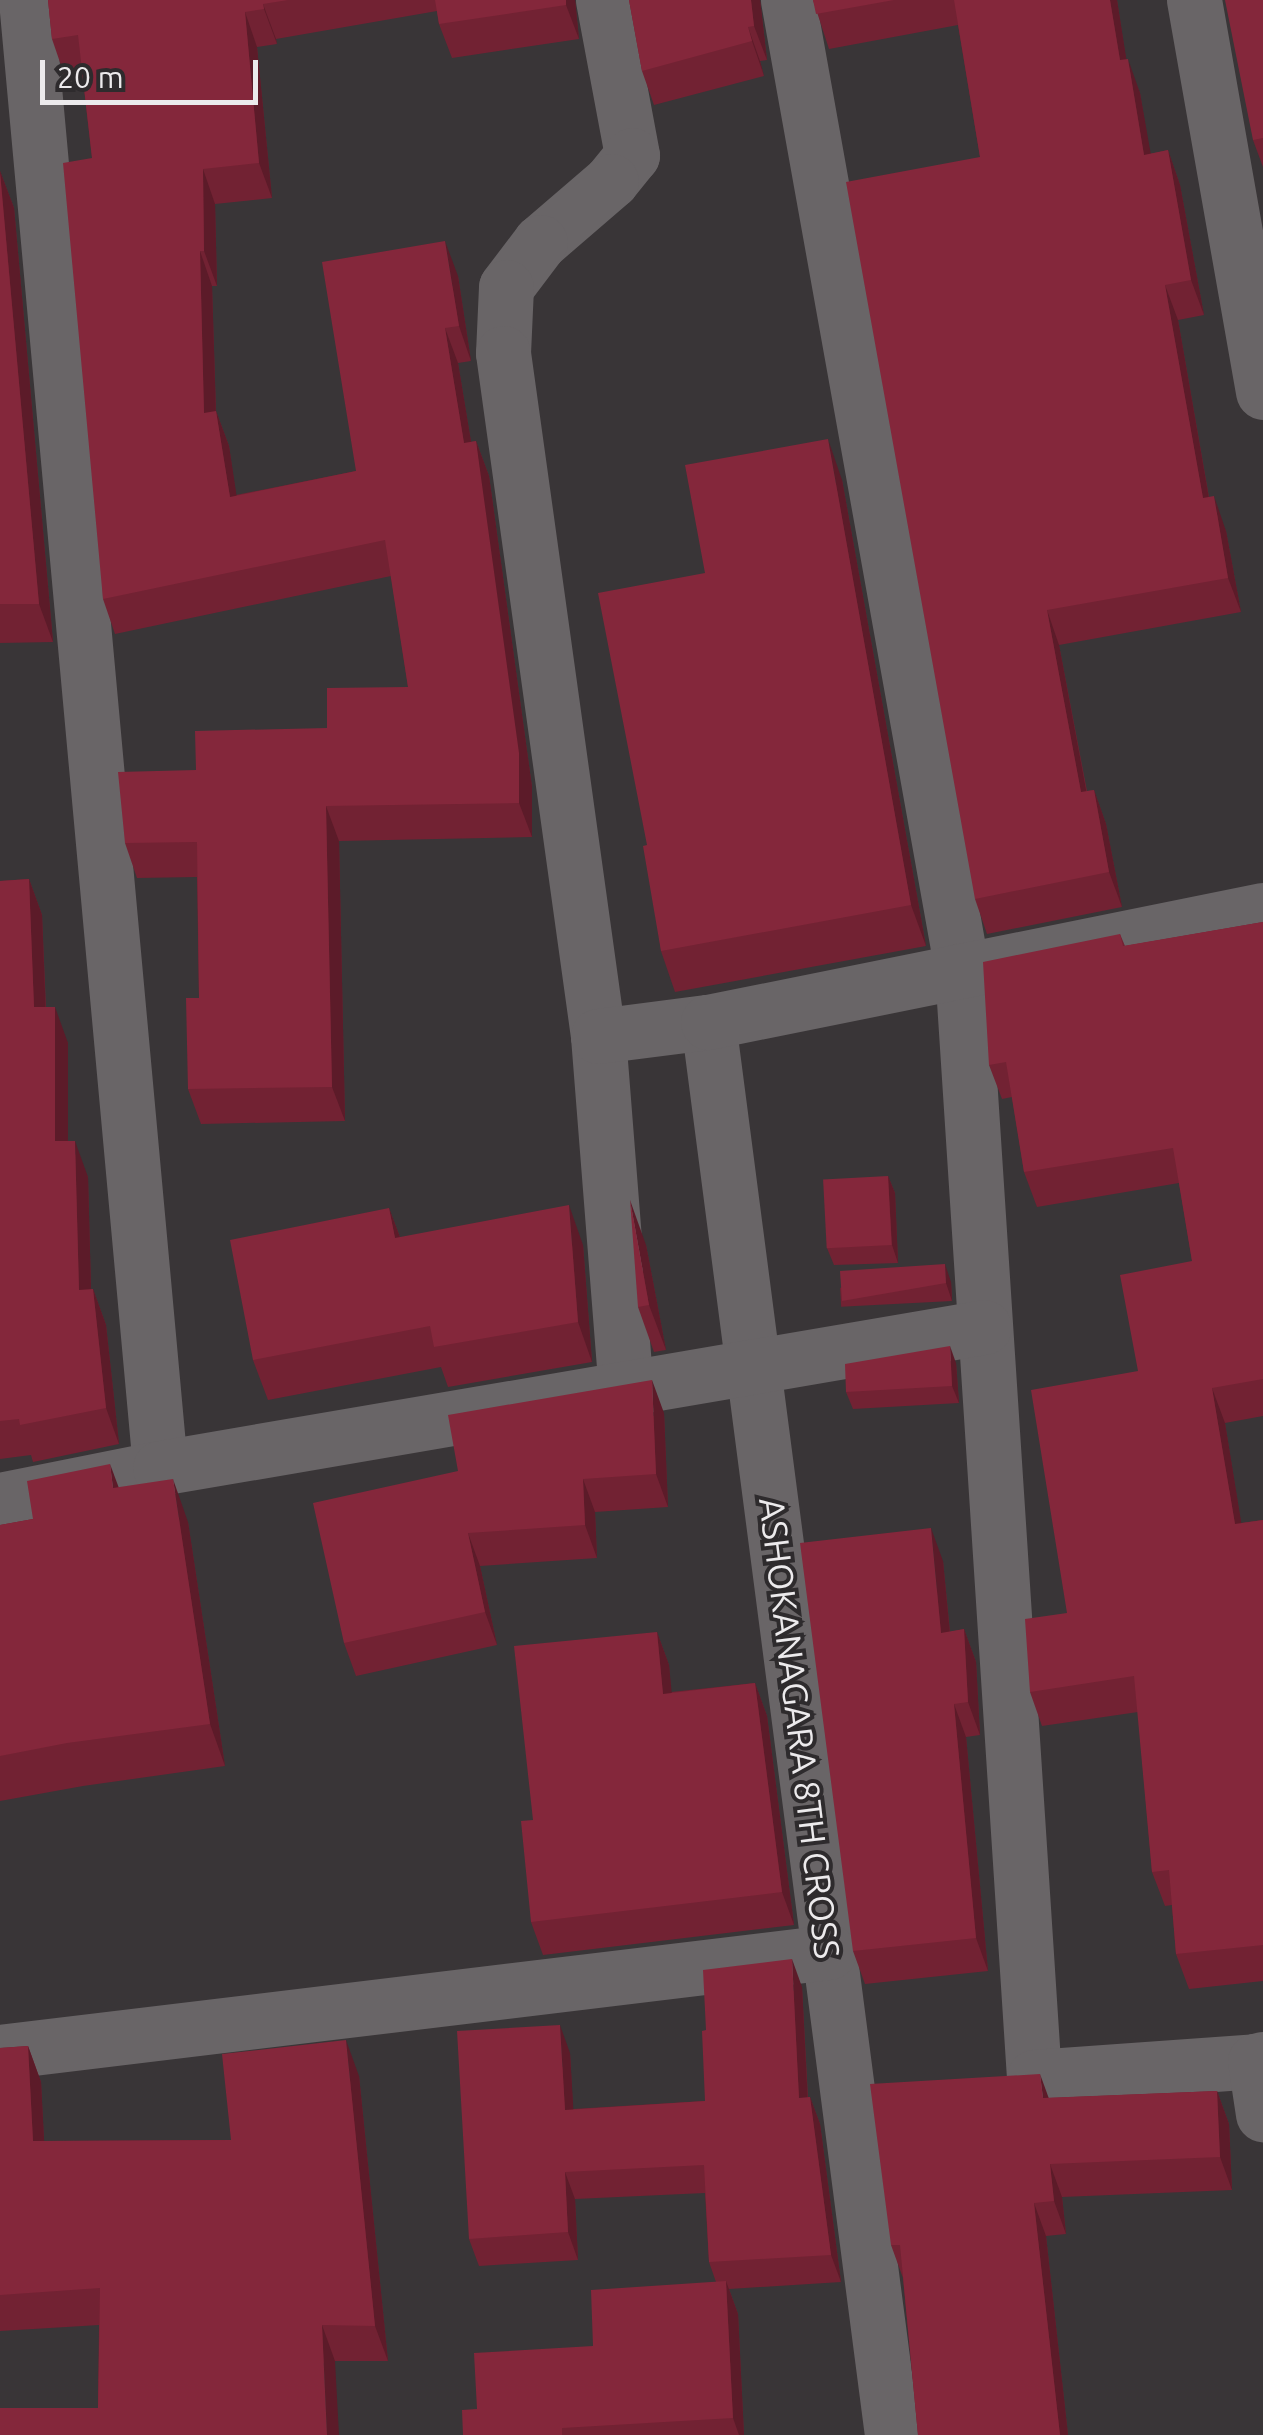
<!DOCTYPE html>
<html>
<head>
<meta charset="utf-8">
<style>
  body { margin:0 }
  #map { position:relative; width:1263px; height:2435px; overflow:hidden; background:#393537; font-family:Ubuntu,sans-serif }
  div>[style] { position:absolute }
  .minor>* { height:55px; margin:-27.5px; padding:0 27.5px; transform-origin:27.5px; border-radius:27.5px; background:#696567 }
  .wall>* { inset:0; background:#722233; transform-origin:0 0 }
  .shaded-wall>* { inset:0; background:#5c1b29 }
  .building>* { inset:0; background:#84273b; transform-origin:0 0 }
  span { translate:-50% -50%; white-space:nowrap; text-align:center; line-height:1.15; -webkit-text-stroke:8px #2e2b2d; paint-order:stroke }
  .street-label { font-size:35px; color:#eceaec }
  .scale { position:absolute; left:40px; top:60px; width:218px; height:45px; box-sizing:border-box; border:5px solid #eceaec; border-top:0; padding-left:12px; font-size:30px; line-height:35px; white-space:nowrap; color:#eceaec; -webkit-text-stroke:8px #2e2b2d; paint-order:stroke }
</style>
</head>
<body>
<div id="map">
  <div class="minor">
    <div style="left:26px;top:0;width:1474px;rotate:84.78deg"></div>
    <div style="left:603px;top:0;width:158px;rotate:79.4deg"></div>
    <div style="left:632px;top:155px;width:33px;rotate:129deg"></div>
    <div style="left:611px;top:181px;width:94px;rotate:139.3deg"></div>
    <div style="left:540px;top:242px;width:56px;rotate:127.1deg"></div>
    <div style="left:506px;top:287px;width:66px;rotate:92.6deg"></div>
    <div style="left:503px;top:353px;width:690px;rotate:82.08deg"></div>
    <div style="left:598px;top:1036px;width:355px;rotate:85.5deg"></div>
    <div style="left:788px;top:0;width:985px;rotate:79.83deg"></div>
    <div style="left:962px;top:970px;width:1109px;rotate:86.28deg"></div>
    <div style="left:1034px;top:2077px;width:222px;rotate:-4.1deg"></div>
    <div style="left:1194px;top:0;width:398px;rotate:80deg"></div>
    <div style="left:708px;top:1022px;width:1425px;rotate:82.58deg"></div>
    <div style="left:598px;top:1036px;width:111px;rotate:-7.3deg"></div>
    <div style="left:708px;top:1022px;width:566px;rotate:-11.41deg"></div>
    <div style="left:0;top:1500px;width:163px;rotate:-11.3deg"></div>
    <div style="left:160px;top:1468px;width:836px;rotate:-9.71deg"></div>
    <div style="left:0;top:2052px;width:835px;rotate:-6.88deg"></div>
    <div style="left:1263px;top:2059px;width:8px;rotate:166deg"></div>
    <div style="left:1255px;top:2061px;width:54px;rotate:81.4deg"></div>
  </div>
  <div class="wall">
    <div style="clip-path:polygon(48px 0,575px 0,579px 39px,452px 58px,439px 24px,437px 11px,276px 39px,277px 44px,257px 47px,272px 198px,215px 204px,217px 286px,212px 286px,216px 411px,229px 446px,236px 495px,356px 471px,458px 276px,471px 361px,458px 363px,471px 442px,476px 441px,489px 476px,532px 787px,532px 837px,339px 841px,345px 1121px,201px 1124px,188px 1089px,199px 998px,197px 877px,137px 878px,125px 843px,196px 770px,327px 728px,408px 687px,391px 576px,115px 634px,103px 599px,92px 158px,82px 71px,64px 74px,52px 39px)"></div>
    <div style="clip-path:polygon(629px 0,760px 0,767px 60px,760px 61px,764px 76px,654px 105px,642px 71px)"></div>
    <div style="clip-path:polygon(813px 0,1117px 0,1126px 59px,1140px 93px,1150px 154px,1168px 150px,1180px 185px,1204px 315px,1178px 320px,1209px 497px,1226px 531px,1241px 612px,1059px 645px,1087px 791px,1094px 790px,1106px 824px,1122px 907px,987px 934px,975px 899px,980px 157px,958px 25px,829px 49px)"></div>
    <div style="clip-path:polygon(1263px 0,1263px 167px,1253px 140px)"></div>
    <div style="clip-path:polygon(0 171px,14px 208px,53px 642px,0 643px)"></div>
    <div style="clip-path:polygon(842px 480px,926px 946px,675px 992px,661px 951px,647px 845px,705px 573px)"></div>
    <div style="clip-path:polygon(29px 879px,42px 915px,46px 1007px,68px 1043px,68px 1141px,88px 1177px,91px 1289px,93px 1289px,106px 1325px,119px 1444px,33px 1462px,31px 1455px,0 1459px,0 881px)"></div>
    <div style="clip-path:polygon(1263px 922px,1263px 1416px,1225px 1423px,1241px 1523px,1263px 1520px,1263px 1981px,1189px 1989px,1176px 1954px,1172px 1905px,1165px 1906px,1152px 1872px,1138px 1712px,1042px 1726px,1030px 1692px,1067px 1613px,1138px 1371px,1192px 1261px,1179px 1183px,1037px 1207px,1024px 1172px,1012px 1097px,1002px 1099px,989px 1065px,1120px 934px,1125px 946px)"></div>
    <div style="clip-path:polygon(888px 1176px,895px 1193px,898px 1263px,834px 1265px,827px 1248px)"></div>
    <div style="clip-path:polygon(389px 1208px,400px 1237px,583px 1245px,592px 1362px,448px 1387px,441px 1367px,268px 1400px,253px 1360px)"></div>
    <div style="clip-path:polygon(646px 1245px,666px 1350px,654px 1352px,638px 1307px)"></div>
    <div style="left:951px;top:1282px;width:19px;height:111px;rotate:87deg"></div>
    <div style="clip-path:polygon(956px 1363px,959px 1403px,853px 1409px,846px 1392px)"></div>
    <div style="clip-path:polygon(664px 1413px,668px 1507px,595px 1512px,597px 1558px,480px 1566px,497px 1645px,356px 1676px,344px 1643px,458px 1471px)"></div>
    <div style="clip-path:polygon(119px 1488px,188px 1522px,225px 1766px,83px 1786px,0 1801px,0 1525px,33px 1519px)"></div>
    <div style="clip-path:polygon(943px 1561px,950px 1632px,964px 1629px,976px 1662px,980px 1735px,966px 1737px,988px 1971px,865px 1984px,853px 1951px)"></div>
    <div style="clip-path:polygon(657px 1632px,669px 1665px,671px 1692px,755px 1683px,767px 1716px,794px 1925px,543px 1955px,531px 1922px,533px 1820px)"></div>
    <div style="clip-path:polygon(802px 1987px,808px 2097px,810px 2097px,820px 2124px,841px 2282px,729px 2289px,738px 2314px,744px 2435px,463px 2435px,477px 2409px,716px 2282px,709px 2262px,705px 2193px,575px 2199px,578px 2260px,479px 2266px,469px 2239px,570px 2053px,573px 2109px,705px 2101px,706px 2030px)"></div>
    <div style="clip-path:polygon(28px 2046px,41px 2082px,44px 2141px,231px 2140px,359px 2076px,388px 2361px,335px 2361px,98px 2408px,99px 2325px,0 2331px,0 2048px)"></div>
    <div style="clip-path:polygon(1217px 2091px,1229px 2124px,1232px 2190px,1062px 2197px,1066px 2234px,1046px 2236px,1068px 2435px,918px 2435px,903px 2278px,891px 2245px,1049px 2098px)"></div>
  </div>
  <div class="shaded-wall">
    <div style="clip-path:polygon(566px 0,575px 0,579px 39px,566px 5px)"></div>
    <div style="clip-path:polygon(751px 0,760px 0,767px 60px,754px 26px)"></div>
    <div style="clip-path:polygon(1110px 0,1117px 0,1132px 95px,1120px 60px)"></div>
    <div style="clip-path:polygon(263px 4px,276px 39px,277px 44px,264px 9px)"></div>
    <div style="clip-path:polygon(245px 12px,257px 47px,272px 198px,259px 163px)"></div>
    <div style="clip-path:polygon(748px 27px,760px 61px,764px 76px,752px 41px)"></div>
    <div style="clip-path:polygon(1128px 59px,1140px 93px,1157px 189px,1144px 155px)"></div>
    <div style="clip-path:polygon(1168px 150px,1180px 185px,1204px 315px,1191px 280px)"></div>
    <div style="clip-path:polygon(203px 169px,215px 204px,217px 286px,204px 251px)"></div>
    <div style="clip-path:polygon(0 171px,14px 208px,53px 642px,39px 604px)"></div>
    <div style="clip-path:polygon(445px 241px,458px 276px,471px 361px,459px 326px)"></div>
    <div style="clip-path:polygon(200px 251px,212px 286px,217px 448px,204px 413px)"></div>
    <div style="clip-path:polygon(1165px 285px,1178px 320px,1215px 533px,1203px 498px)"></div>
    <div style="clip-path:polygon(445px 328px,458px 363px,477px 478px,464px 443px)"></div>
    <div style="clip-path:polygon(216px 411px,229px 446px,242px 531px,230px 497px)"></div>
    <div style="clip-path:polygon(828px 439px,842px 480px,926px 946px,911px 905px)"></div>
    <div style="clip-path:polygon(476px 441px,489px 476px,532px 787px,532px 837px,519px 803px)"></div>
    <div style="clip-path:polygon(1214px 496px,1226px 531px,1241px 612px,1228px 578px)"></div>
    <div style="clip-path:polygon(1047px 610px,1059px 645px,1093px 827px,1081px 792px)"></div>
    <div style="clip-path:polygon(1094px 790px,1106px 824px,1122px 907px,1109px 872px)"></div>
    <div style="clip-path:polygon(326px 806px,339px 841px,345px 1121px,332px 1087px)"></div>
    <div style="clip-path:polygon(29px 879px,42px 915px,47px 1044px,34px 1007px)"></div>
    <div style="clip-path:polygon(55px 1007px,68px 1043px,68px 1177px,55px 1141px)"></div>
    <div style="clip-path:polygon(75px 1141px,88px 1177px,92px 1327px,79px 1290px)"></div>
    <div style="clip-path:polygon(888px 1176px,895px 1193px,898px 1263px,892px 1245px)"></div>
    <div style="clip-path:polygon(630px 1200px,646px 1245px,666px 1350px,649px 1305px)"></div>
    <div style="clip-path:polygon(569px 1205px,583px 1245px,592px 1362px,578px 1322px)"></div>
    <div style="clip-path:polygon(389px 1208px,404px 1248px,395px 1238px)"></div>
    <div style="clip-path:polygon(945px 1264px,951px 1282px,952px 1301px,946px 1283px)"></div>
    <div style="clip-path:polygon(93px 1289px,106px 1325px,119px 1444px,106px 1408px)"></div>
    <div style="clip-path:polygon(950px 1346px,956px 1363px,959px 1403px,952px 1386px)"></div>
    <div style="clip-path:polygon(652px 1380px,664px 1413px,668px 1507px,656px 1474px)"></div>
    <div style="clip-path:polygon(1212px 1388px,1225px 1423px,1247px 1558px,1235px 1524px)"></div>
    <div style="clip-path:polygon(110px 1464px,126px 1507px,113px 1488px)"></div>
    <div style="clip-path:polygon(173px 1479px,188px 1522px,225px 1766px,210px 1724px)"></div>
    <div style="clip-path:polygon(583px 1479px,595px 1512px,597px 1558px,585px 1525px)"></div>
    <div style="clip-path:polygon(931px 1528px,943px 1561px,953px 1666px,941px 1633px)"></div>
    <div style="clip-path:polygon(468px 1533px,480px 1566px,497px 1645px,485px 1612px)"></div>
    <div style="clip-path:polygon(964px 1629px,976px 1662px,980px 1735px,968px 1702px)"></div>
    <div style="clip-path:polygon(657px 1632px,669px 1665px,675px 1726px,663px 1694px)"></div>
    <div style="clip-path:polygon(755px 1683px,767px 1716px,794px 1925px,782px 1892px)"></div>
    <div style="clip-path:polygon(954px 1704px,966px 1737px,988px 1971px,976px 1938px)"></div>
    <div style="clip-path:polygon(792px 1959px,802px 1987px,809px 2125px,799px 2098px)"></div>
    <div style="clip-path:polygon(560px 2025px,570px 2053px,575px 2137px,565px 2110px)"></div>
    <div style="clip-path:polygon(346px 2040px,359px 2076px,388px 2361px,375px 2326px)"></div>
    <div style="clip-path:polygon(28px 2046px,41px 2082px,46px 2177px,33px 2141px)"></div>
    <div style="clip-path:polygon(1040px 2074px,1052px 2107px,1043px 2098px)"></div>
    <div style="clip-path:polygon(1217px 2091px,1229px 2124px,1232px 2190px,1220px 2157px)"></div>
    <div style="clip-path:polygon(810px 2097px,820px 2124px,841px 2282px,831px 2255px)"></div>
    <div style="clip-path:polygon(1050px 2164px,1062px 2197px,1066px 2234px,1054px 2201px)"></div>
    <div style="clip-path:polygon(565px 2172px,575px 2199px,578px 2260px,568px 2232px)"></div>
    <div style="clip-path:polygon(1034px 2203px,1046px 2236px,1068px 2435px,1060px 2435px)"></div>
    <div style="clip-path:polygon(726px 2281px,738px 2314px,744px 2435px,739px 2435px,733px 2418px)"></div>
    <div style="clip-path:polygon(322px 2325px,335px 2361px,339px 2435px,327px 2435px)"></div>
  </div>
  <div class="building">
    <div style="clip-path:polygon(48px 0,288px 0,263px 4px,264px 9px,245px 12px,259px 163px,203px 169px,204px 251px,200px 251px,204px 413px,216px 411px,230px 497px,356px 471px,322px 262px,445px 241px,459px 326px,445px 328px,464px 443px,476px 441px,519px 753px,519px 803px,326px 806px,332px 1087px,188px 1089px,186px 998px,199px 998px,197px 842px,125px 843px,118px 772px,196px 770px,195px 731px,327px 728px,327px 688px,408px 687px,385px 540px,103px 599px,63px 163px,92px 158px,78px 35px,52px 39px)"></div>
    <div style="clip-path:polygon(435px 0,566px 0,566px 5px,439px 24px)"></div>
    <div style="clip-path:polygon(629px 0,751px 0,754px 26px,748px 27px,752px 41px,642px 71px)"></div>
    <div style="clip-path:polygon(813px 0,894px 0,816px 14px)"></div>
    <div style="clip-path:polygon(954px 0,1110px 0,1120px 60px,1128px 59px,1144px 155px,1168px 150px,1191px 280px,1165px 285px,1203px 498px,1214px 496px,1228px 578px,1047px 610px,1081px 792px,1094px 790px,1109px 872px,975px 899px,846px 182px,980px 157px)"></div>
    <div style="clip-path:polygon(1225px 0,1263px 0,1263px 138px,1253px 140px)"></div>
    <div style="clip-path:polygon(0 173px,39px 604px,0 604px)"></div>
    <div style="clip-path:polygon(828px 439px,911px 905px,661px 951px,643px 846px,647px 845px,598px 593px,705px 573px,685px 465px)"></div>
    <div style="clip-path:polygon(29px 879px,34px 1007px,55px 1007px,55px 1141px,75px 1141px,79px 1290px,93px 1289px,106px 1408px,20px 1425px,19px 1419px,0 1421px,0 881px)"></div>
    <div style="clip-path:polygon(1263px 922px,1263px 1379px,1212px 1388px,1235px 1524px,1263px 1520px,1263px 1945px,1176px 1954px,1169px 1870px,1152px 1872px,1134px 1676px,1030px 1692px,1025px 1619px,1067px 1613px,1031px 1390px,1138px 1371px,1120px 1275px,1192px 1261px,1173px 1148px,1024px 1172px,1006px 1062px,989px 1065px,983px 962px,1120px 934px,1123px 946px)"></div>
    <div style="left:888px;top:1176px;width:69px;height:65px;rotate:87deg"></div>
    <div style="clip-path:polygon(630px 1200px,649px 1305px,638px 1307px)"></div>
    <div style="clip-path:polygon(569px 1205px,578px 1322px,434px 1347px,430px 1326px,253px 1360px,230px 1240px,389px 1208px,395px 1238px)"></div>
    <div style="clip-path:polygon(945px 1264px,946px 1283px,842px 1301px,840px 1271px)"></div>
    <div style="clip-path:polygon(950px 1346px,952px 1386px,846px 1392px,845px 1364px)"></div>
    <div style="clip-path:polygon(652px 1380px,656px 1474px,583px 1479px,585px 1525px,468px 1533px,485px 1612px,344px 1643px,313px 1503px,458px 1471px,448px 1415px)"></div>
    <div style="clip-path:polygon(110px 1464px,113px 1488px,173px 1479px,210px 1724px,67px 1743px,0 1756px,0 1525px,33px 1519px,27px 1481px)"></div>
    <div style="clip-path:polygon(931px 1528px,941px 1633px,964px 1629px,968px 1702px,954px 1704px,976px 1938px,853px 1951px,800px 1543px)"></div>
    <div style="clip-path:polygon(657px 1632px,663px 1694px,755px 1683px,782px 1892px,531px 1922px,521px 1821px,533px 1820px,514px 1646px)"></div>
    <div style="clip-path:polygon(792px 1959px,799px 2098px,810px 2097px,831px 2255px,709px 2262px,704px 2165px,565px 2172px,568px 2232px,469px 2239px,457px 2031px,560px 2025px,565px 2110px,705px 2101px,702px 2031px,706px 2030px,703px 1970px)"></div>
    <div style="clip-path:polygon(346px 2040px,375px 2326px,322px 2325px,327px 2435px,0 2435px,0 2408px,98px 2408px,100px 2288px,0 2295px,0 2048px,28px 2046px,33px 2141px,231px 2140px,222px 2054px)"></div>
    <div style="clip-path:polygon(1040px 2074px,1043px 2098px,1217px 2091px,1220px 2157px,1050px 2164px,1054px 2201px,1034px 2203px,1060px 2435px,918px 2435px,900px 2245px,891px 2245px,870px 2084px)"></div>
    <div style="clip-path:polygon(726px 2281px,733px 2418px,562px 2428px,562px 2435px,463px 2435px,462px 2410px,477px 2409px,474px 2353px,593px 2346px,591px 2290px)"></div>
  </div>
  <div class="street-label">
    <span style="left:800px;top:1728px;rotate:83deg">ASHOKANAGARA 8TH CROSS</span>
  </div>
  <div class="scale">20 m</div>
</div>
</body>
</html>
